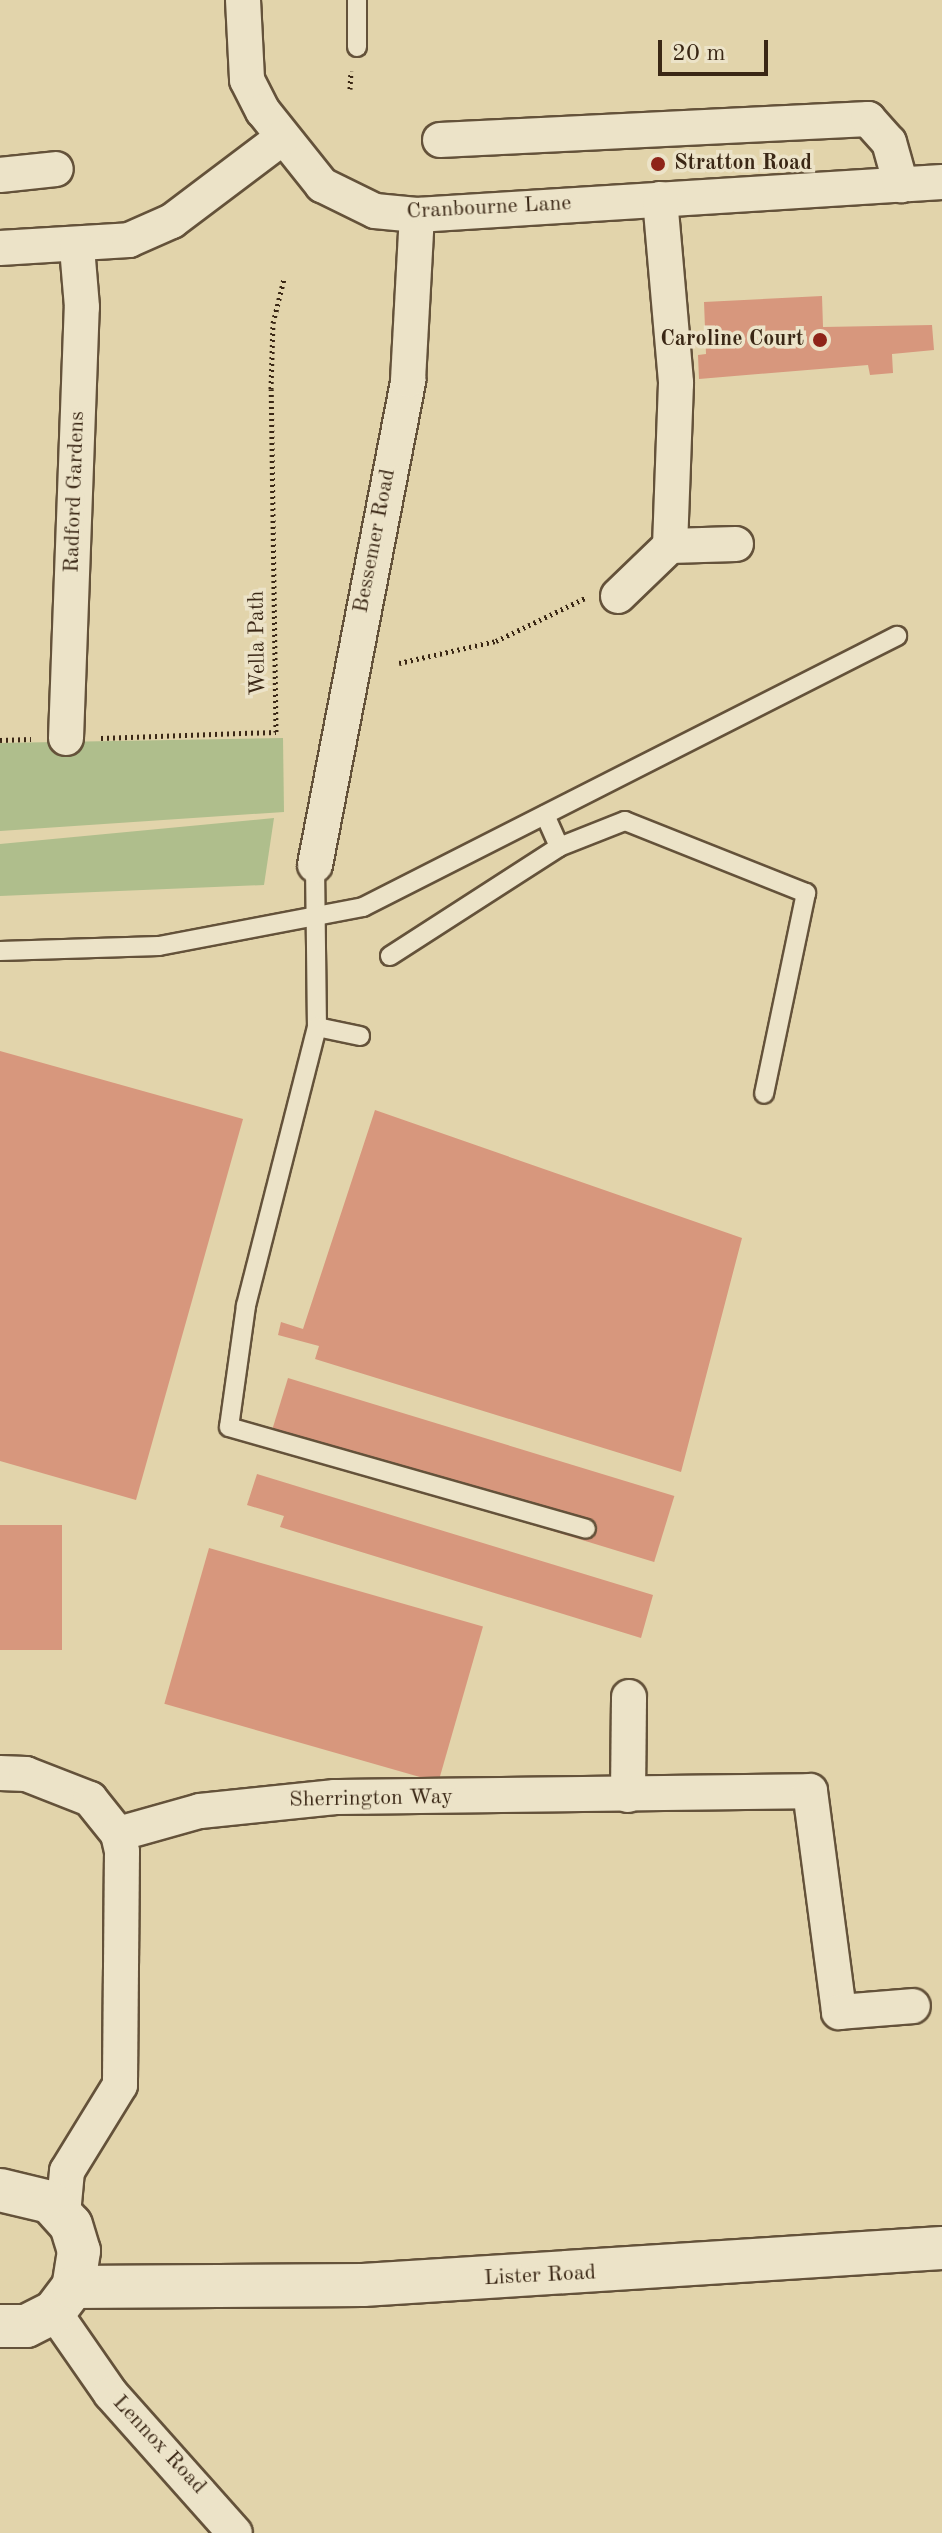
<!DOCTYPE html>
<html>
<head>
<meta charset="utf-8">
<style>
  body { margin:0 }
  #map { position:relative; width:942px; height:2533px; overflow:hidden; background:#e2d4ab; font-family:"Old Standard TT",serif }
  div>[style] { position:absolute }
  .green>* { inset:0; background:#afbe8c }
  .building>* { inset:0; background:#d7977d; transform-origin:0 0 }
  .path>* { height:5px; margin-top:-2.5px; transform-origin:0; background:repeating-linear-gradient(90deg,#3a2715 0 2px,transparent 0 6px) }
  .roads { filter:drop-shadow(2px 0 #64523a) drop-shadow(-2px 0 #64523a) drop-shadow(0 2px #64523a) drop-shadow(0 -2px #64523a) }
  .service>* { height:18px; margin:-9px; padding:0 9px; transform-origin:9px; border-radius:9px; background:#ece3c8 }
  .minor>* { height:34px; margin:-17px; padding:0 17px; transform-origin:17px; border-radius:17px; background:#ece3c8 }
  .tertiary>* { height:42px; margin:-21px; padding:0 21px; transform-origin:21px; border-radius:21px; background:#ece3c8 }
  .dots>* { width:22px; height:22px; translate:-50% -50%; box-sizing:border-box; border:4px solid #ece3c8; border-radius:50% }
  span { translate:-50% -50%; white-space:nowrap; text-align:center; line-height:1.15; -webkit-text-stroke:7px #ece3c8; paint-order:stroke }
  .poi-label { font-size:22px; color:#3a2715; font-weight:700 }
  .left { translate:0 -50%; text-align:left }
  .right { translate:-100% -50%; text-align:right }
  .street-label { font-size:22px; color:#3a2715 }
  .scale { position:absolute; left:658px; top:40px; width:110px; height:36px; box-sizing:border-box; border:4px solid #3a2715; border-top:0; padding-left:10px; font-size:24px; line-height:28px; white-space:nowrap; color:#3a2715; -webkit-text-stroke:6px #ece3c8; paint-order:stroke }
</style>
</head>
<body>
<div id="map">
  <div class="green">
    <div style="clip-path:polygon(283px 738px,284px 812px,0 831px,0 743px)"></div>
    <div style="clip-path:polygon(274px 818px,264px 885px,0 896px,0 844px)"></div>
  </div>
  <div class="building">
    <div style="clip-path:polygon(822px 296px,823px 327px,932px 325px,934px 350px,892px 354px,893px 373px,870px 375px,868px 365px,699px 379px,698px 355px,706px 354px,704px 302px)"></div>
    <div style="clip-path:polygon(0 1051px,243px 1119px,136px 1500px,0 1461px)"></div>
    <div style="clip-path:polygon(375px 1110px,742px 1238px,681px 1472px,315px 1359px,319px 1346px,278px 1335px,281px 1322px,303px 1329px)"></div>
    <div style="left:288px;top:1378px;width:404px;height:69px;rotate:17deg"></div>
    <div style="clip-path:polygon(257px 1474px,653px 1595px,641px 1638px,280px 1527px,284px 1516px,247px 1505px)"></div>
    <div style="left:62px;top:1525px;width:125px;height:62px;rotate:90deg"></div>
    <div style="left:209px;top:1548px;width:285px;height:162px;rotate:16deg"></div>
  </div>
  <div class="path">
    <div style="left:350px;top:89px;width:18px;rotate:-87deg"></div>
    <div style="left:399px;top:663px;width:99px;rotate:-12.8deg"></div>
    <div style="left:496px;top:641px;width:99px;rotate:-25.8deg"></div>
    <div style="left:101px;top:738px;width:175px;rotate:-2deg"></div>
    <div style="left:276px;top:732px;width:343px;rotate:-90.8deg"></div>
    <div style="left:271px;top:389px;width:66px;rotate:-88.3deg"></div>
    <div style="left:273px;top:323px;width:45px;rotate:-76deg"></div>
    <div style="left:0;top:740px;width:31px;rotate:-2deg"></div>
  </div>
  <div class="roads">
    <div class="service">
      <div style="left:357px;top:47px;width:47px;rotate:-90deg"></div>
      <div style="left:545px;top:815px;width:35px;rotate:66deg"></div>
      <div style="left:559px;top:847px;width:71px;rotate:-21.5deg"></div>
      <div style="left:625px;top:821px;width:195px;rotate:21.7deg"></div>
      <div style="left:806px;top:893px;width:205px;rotate:101.8deg"></div>
      <div style="left:315px;top:865px;width:162px;rotate:89.3deg"></div>
      <div style="left:317px;top:1027px;width:44px;rotate:11.8deg"></div>
      <div style="left:0;top:951px;width:159px;rotate:-1.8deg"></div>
      <div style="left:159px;top:946px;width:208px;rotate:-10.8deg"></div>
      <div style="left:363px;top:907px;width:599px;rotate:-26.91deg"></div>
      <div style="left:390px;top:956px;width:201px;rotate:-32.8deg"></div>
      <div style="left:317px;top:1027px;width:288px;rotate:104.3deg"></div>
      <div style="left:246px;top:1306px;width:122px;rotate:98deg"></div>
      <div style="left:229px;top:1427px;width:371px;rotate:15.9deg"></div>
    </div>
    <div class="minor">
      <div style="left:243px;top:0;width:80px;rotate:87.1deg"></div>
      <div style="left:247px;top:80px;width:35px;rotate:63deg"></div>
      <div style="left:263px;top:111px;width:95px;rotate:51.4deg"></div>
      <div style="left:322px;top:185px;width:59px;rotate:26.1deg"></div>
      <div style="left:375px;top:211px;width:42px;rotate:5.4deg"></div>
      <div style="left:417px;top:215px;width:526px;rotate:-3.6deg"></div>
      <div style="left:440px;top:140px;width:429px;rotate:-2.8deg"></div>
      <div style="left:868px;top:119px;width:31px;rotate:48deg"></div>
      <div style="left:889px;top:142px;width:45px;rotate:74.4deg"></div>
      <div style="left:0;top:175px;width:56px;rotate:-6.1deg"></div>
      <div style="left:660px;top:199px;width:185px;rotate:85deg"></div>
      <div style="left:676px;top:383px;width:163px;rotate:92.1deg"></div>
      <div style="left:0;top:248px;width:129px;rotate:-3.5deg"></div>
      <div style="left:129px;top:240px;width:47px;rotate:-23.8deg"></div>
      <div style="left:172px;top:221px;width:138px;rotate:-37deg"></div>
      <div style="left:618px;top:596px;width:72px;rotate:-43.9deg"></div>
      <div style="left:670px;top:546px;width:66px;rotate:-1.7deg"></div>
      <div style="left:66px;top:738px;width:431px;rotate:-87.9deg"></div>
      <div style="left:82px;top:307px;width:60px;rotate:-94.8deg"></div>
      <div style="left:315px;top:865px;width:494px;rotate:-79.1deg"></div>
      <div style="left:408px;top:380px;width:165px;rotate:-86.9deg"></div>
      <div style="left:0;top:1773px;width:26px;rotate:2deg"></div>
      <div style="left:26px;top:1774px;width:69px;rotate:21.3deg"></div>
      <div style="left:90px;top:1799px;width:45px;rotate:51.3deg"></div>
      <div style="left:118px;top:1834px;width:18px;rotate:77deg"></div>
      <div style="left:122px;top:1852px;width:233px;rotate:90.5deg"></div>
      <div style="left:120px;top:2085px;width:101px;rotate:121.6deg"></div>
      <div style="left:67px;top:2171px;width:43px;rotate:95.3deg"></div>
      <div style="left:628px;top:1795px;width:98px;rotate:-89.4deg"></div>
      <div style="left:118px;top:1834px;width:85px;rotate:-15.7deg"></div>
      <div style="left:200px;top:1811px;width:136px;rotate:-5.9deg"></div>
      <div style="left:335px;top:1797px;width:475px;rotate:-0.7deg"></div>
      <div style="left:810px;top:1791px;width:223px;rotate:82.5deg"></div>
      <div style="left:839px;top:2012px;width:74px;rotate:-4.6deg"></div>
      <div style="left:54px;top:2312px;width:100px;rotate:55.2deg"></div>
      <div style="left:111px;top:2394px;width:186px;rotate:48.3deg"></div>
    </div>
    <div class="tertiary">
      <div style="left:0;top:2190px;width:51px;rotate:13.5deg"></div>
      <div style="left:50px;top:2202px;width:31px;rotate:48deg"></div>
      <div style="left:71px;top:2225px;width:27px;rotate:73deg"></div>
      <div style="left:79px;top:2251px;width:36px;rotate:99deg"></div>
      <div style="left:73px;top:2287px;width:31px;rotate:127deg"></div>
      <div style="left:54px;top:2312px;width:31px;rotate:153deg"></div>
      <div style="left:26px;top:2326px;width:26px;rotate:180deg"></div>
      <div style="left:73px;top:2287px;width:290px;rotate:-0.4deg"></div>
      <div style="left:363px;top:2285px;width:580px;rotate:-3.66deg"></div>
    </div>
  </div>
  <div class="dots">
    <div style="left:658px;top:164px;background:#8f2418"></div>
    <div style="left:820px;top:340px;background:#8f2418"></div>
  </div>
  <div class="poi-label">
    <span class="left" style="left:674px;top:164px">Stratton Road</span>
    <span class="right" style="left:804px;top:340px">Caroline Court</span>
  </div>
  <div class="street-label">
    <span style="left:489px;top:208px;rotate:-3deg">Cranbourne Lane</span>
    <span style="left:75px;top:492px;rotate:-88deg">Radford Gardens</span>
    <span style="left:375px;top:541px;rotate:-79deg">Bessemer Road</span>
    <span style="left:258px;top:643px;rotate:-91deg">Wella Path</span>
    <span style="left:371px;top:1799px;rotate:-1deg">Sherrington Way</span>
    <span style="left:540px;top:2276px;rotate:-3deg">Lister Road</span>
    <span style="left:159px;top:2445px;rotate:47deg">Lennox Road</span>
  </div>
  <div class="scale">20 m</div>
</div>
</body>
</html>
